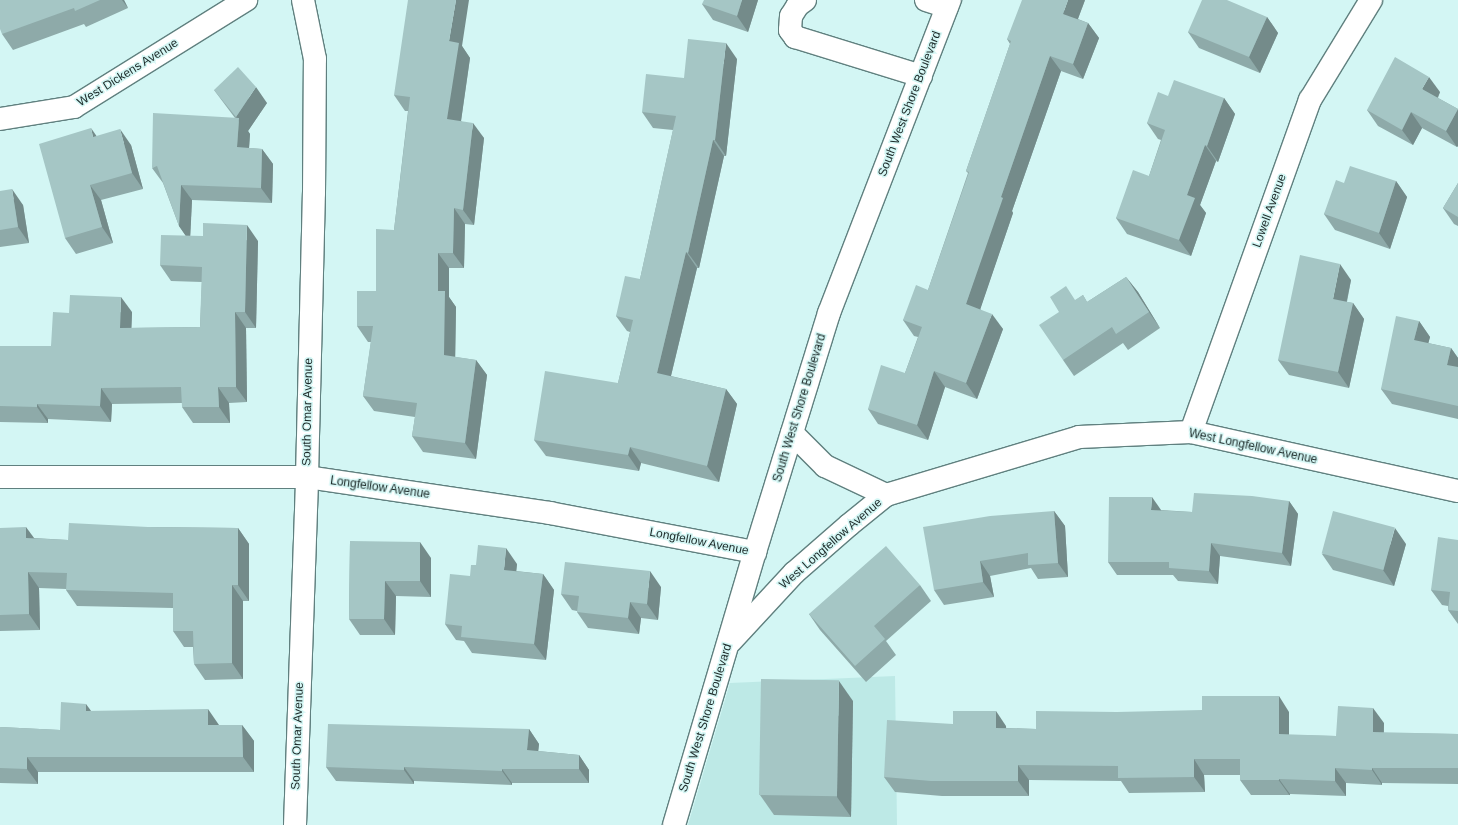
<!DOCTYPE html>
<html>
<head>
<meta charset="utf-8">
<style>
  body { margin:0 }
  #map { position:relative; width:1458px; height:825px; overflow:hidden; background:#d3f6f4; font-family:Arial,sans-serif }
  div>[style] { position:absolute }
  .built>* { inset:0; background:#bde9e6 }
  .roads { filter:drop-shadow(1px 0 #60807f) drop-shadow(-1px 0 #60807f) drop-shadow(0 1px #60807f) drop-shadow(0 -1px #60807f) }
  .minor>* { height:22px; margin:-11px; padding:0 11px; transform-origin:11px; border-radius:11px; background:#fff }
  .wall>* { inset:0; background:#8eaaa9 }
  .shaded-wall>* { inset:0; background:#748b8a; transform-origin:0 0 }
  .building>* { inset:0; background:#a5c6c5; transform-origin:0 0 }
  span { translate:-50% -50%; white-space:nowrap; text-align:center; line-height:1.15; -webkit-text-stroke:3px #d3f6f4; paint-order:stroke }
  .street-label { font-size:12px; color:#1c2928 }
</style>
</head>
<body>
<div id="map">
  <div class="built">
    <div style="clip-path:polygon(895px 676px,897px 825px,688px 825px,730px 683px)"></div>
  </div>
  <div class="roads">
    <div class="minor">
      <div style="left:805px;top:0;width:9px;rotate:144deg"></div>
      <div style="left:798px;top:5px;width:13px;rotate:122deg"></div>
      <div style="left:791px;top:16px;width:14px;rotate:94deg"></div>
      <div style="left:790px;top:30px;width:9px;rotate:54deg"></div>
      <div style="left:795px;top:37px;width:132px;rotate:17.2deg"></div>
      <div style="left:926px;top:0;width:22px;rotate:18deg"></div>
      <div style="left:0;top:119px;width:75px;rotate:-9.2deg"></div>
      <div style="left:74px;top:107px;width:203px;rotate:-31.9deg"></div>
      <div style="left:1191px;top:432px;width:353px;rotate:-70.3deg"></div>
      <div style="left:1310px;top:100px;width:117px;rotate:-58.6deg"></div>
      <div style="left:792px;top:433px;width:47px;rotate:45deg"></div>
      <div style="left:825px;top:466px;width:68px;rotate:25.4deg"></div>
      <div style="left:0;top:477px;width:307px"></div>
      <div style="left:307px;top:477px;width:246px;rotate:8.4deg"></div>
      <div style="left:550px;top:513px;width:209px;rotate:10.8deg"></div>
      <div style="left:731px;top:641px;width:93px;rotate:-47.2deg"></div>
      <div style="left:794px;top:573px;width:73px;rotate:-41.1deg"></div>
      <div style="left:849px;top:525px;width:48px;rotate:-39deg"></div>
      <div style="left:886px;top:495px;width:202px;rotate:-16.7deg"></div>
      <div style="left:1079px;top:437px;width:112px;rotate:-2.6deg"></div>
      <div style="left:1191px;top:432px;width:273px;rotate:12.5deg"></div>
      <div style="left:295px;top:825px;width:348px;rotate:-88deg"></div>
      <div style="left:307px;top:477px;width:284px;rotate:-88.6deg"></div>
      <div style="left:314px;top:193px;width:134px;rotate:-89.6deg"></div>
      <div style="left:315px;top:59px;width:60px;rotate:-101.5deg"></div>
      <div style="left:674px;top:825px;width:285px;rotate:-73.5deg"></div>
      <div style="left:755px;top:552px;width:250px;rotate:-72.8deg"></div>
      <div style="left:829px;top:313px;width:336px;rotate:-68.9deg"></div>
    </div>
  </div>
  <div class="wall">
    <div style="clip-path:polygon(0 0,124px 0,128px 8px,86px 27px,84px 24px,13px 50px,2px 34px)"></div>
    <div style="clip-path:polygon(758px 0,748px 32px,713px 20px,702px 4px)"></div>
    <div style="clip-path:polygon(1085px 0,1078px 19px,1088px 23px,1099px 38px,1083px 79px,1061px 71px,1012px 211px,1013px 213px,980px 309px,1003px 329px,977px 399px,945px 387px,928px 440px,878px 424px,868px 409px,905px 373px,918px 337px,914px 336px,903px 320px,928px 290px,968px 173px,966px 171px,1010px 44px,1007px 39px)"></div>
    <div style="clip-path:polygon(1267px 17px,1278px 33px,1260px 73px,1199px 48px,1188px 32px)"></div>
    <div style="clip-path:polygon(462px 46px,470px 58px,461px 121px,484px 138px,474px 225px,465px 224px,464px 268px,449px 268px,449px 297px,456px 307px,455px 357px,476px 360px,487px 375px,476px 459px,423px 452px,412px 436px,415px 417px,374px 411px,363px 396px,371px 342px,368px 342px,357px 326px,376px 291px,394px 230px,408px 111px,405px 111px,394px 95px)"></div>
    <div style="clip-path:polygon(737px 59px,726px 156px,724px 156px,699px 268px,697px 268px,671px 376px,726px 389px,737px 404px,719px 482px,641px 463px,639px 471px,546px 456px,534px 440px,618px 383px,630px 332px,627px 331px,616px 316px,640px 279px,673px 130px,653px 128px,642px 112px,684px 78px)"></div>
    <div style="clip-path:polygon(214px 90px,267px 103px,248px 131px,250px 134px,249px 148px,262px 149px,273px 164px,272px 203px,192px 200px,190px 236px,258px 241px,256px 328px,246px 328px,247px 402px,229px 403px,230px 423px,193px 423px,182px 407px,182px 403px,112px 404px,111px 422px,48px 419px,48px 423px,0 422px,0 346px,51px 346px,69px 313px,132px 312px,131px 328px,200px 327px,202px 282px,171px 281px,160px 265px,186px 236px,179px 226px,163px 183px,152px 168px,235px 118px)"></div>
    <div style="clip-path:polygon(1440px 92px,1438px 98px,1458px 109px,1458px 146px,1457px 147px,1422px 128px,1413px 145px,1378px 126px,1367px 110px)"></div>
    <div style="clip-path:polygon(1168px 96px,1224px 98px,1235px 114px,1218px 162px,1216px 161px,1200px 205px,1206px 213px,1191px 256px,1127px 234px,1116px 218px,1149px 176px,1161px 140px,1158px 139px,1147px 123px)"></div>
    <div style="clip-path:polygon(96px 136px,131px 145px,143px 189px,101px 200px,113px 243px,76px 254px,65px 238px)"></div>
    <div style="clip-path:polygon(1396px 181px,1407px 197px,1390px 249px,1335px 230px,1324px 214px,1344px 183px)"></div>
    <div style="clip-path:polygon(1458px 183px,1458px 226px,1454px 224px,1443px 208px)"></div>
    <div style="clip-path:polygon(0 191px,23px 205px,29px 243px,0 247px)"></div>
    <div style="clip-path:polygon(1126px 277px,1138px 292px,1160px 328px,1128px 350px,1123px 343px,1074px 376px,1063px 360px,1059px 312px,1083px 295px,1087px 302px)"></div>
    <div style="clip-path:polygon(1351px 280px,1347px 302px,1353px 303px,1364px 319px,1349px 388px,1289px 375px,1278px 360px)"></div>
    <div style="clip-path:polygon(1419px 321px,1430px 337px,1428px 343px,1451px 348px,1458px 358px,1458px 419px,1392px 404px,1381px 389px)"></div>
    <div style="clip-path:polygon(1289px 501px,1298px 514px,1291px 566px,1220px 556px,1218px 584px,1178px 581px,1173px 575px,1117px 575px,1108px 562px,1161px 510px,1192px 512px)"></div>
    <div style="clip-path:polygon(1054px 511px,1065px 526px,1068px 577px,1038px 579px,1031px 568px,990px 576px,994px 597px,944px 605px,934px 590px)"></div>
    <div style="clip-path:polygon(148px 527px,238px 528px,249px 544px,249px 601px,243px 601px,243px 679px,205px 680px,194px 664px,193px 647px,184px 647px,173px 631px,173px 608px,77px 606px,66px 590px,66px 589px,39px 588px,40px 630px,0 631px,0 528px,34px 538px,68px 540px)"></div>
    <div style="clip-path:polygon(1458px 540px,1458px 624px,1448px 610px,1448px 606px,1442px 605px,1431px 590px)"></div>
    <div style="clip-path:polygon(350px 541px,431px 558px,431px 597px,396px 596px,395px 635px,360px 635px,349px 619px)"></div>
    <div style="clip-path:polygon(1406px 544px,1394px 586px,1333px 570px,1322px 554px)"></div>
    <div style="clip-path:polygon(517px 564px,516px 571px,543px 574px,554px 590px,546px 660px,472px 653px,464px 641px,456px 640px,445px 624px,470px 576px)"></div>
    <div style="clip-path:polygon(920px 585px,931px 601px,886px 641px,896px 655px,866px 682px,820px 630px,809px 614px)"></div>
    <div style="clip-path:polygon(661px 587px,658px 620px,641px 618px,639px 634px,588px 628px,577px 612px,577px 611px,572px 610px,561px 594px)"></div>
    <div style="clip-path:polygon(853px 701px,851px 817px,774px 815px,760px 795px)"></div>
    <div style="clip-path:polygon(91px 711px,219px 725px,242px 725px,254px 741px,254px 772px,38px 772px,38px 784px,0 783px,0 727px,60px 730px)"></div>
    <div style="clip-path:polygon(1117px 712px,1289px 712px,1289px 735px,1336px 736px,1384px 723px,1384px 733px,1458px 734px,1458px 784px,1382px 783px,1382px 785px,1346px 783px,1346px 796px,1290px 794px,1290px 795px,1251px 795px,1240px 780px,1240px 775px,1204px 775px,1205px 792px,1129px 793px,1121px 781px,1029px 780px,1029px 796px,942px 796px,895px 792px,884px 777px,953px 724px,1006px 726px,1006px 728px,1036px 729px)"></div>
    <div style="clip-path:polygon(529px 729px,539px 744px,538px 751px,579px 755px,589px 770px,589px 783px,512px 783px,512px 785px,414px 781px,414px 784px,336px 781px,326px 767px)"></div>
  </div>
  <div class="shaded-wall">
    <div style="clip-path:polygon(122px 0,124px 0,128px 8px)"></div>
    <div style="clip-path:polygon(456px 0,469px 0,462px 46px,470px 58px,459px 135px,447px 119px,449px 41px)"></div>
    <div style="clip-path:polygon(742px 0,758px 0,748px 32px,737px 16px)"></div>
    <div style="clip-path:polygon(1068px 0,1085px 0,1074px 29px,1063px 14px)"></div>
    <div style="clip-path:polygon(1267px 17px,1278px 33px,1260px 73px,1249px 57px)"></div>
    <div style="clip-path:polygon(1088px 23px,1099px 38px,1083px 79px,1073px 64px)"></div>
    <div style="clip-path:polygon(726px 43px,737px 59px,726px 156px,715px 140px)"></div>
    <div style="clip-path:polygon(1050px 56px,1061px 71px,1012px 211px,1013px 213px,977px 319px,966px 304px,1001px 197px)"></div>
    <div style="clip-path:polygon(1429px 77px,1440px 92px,1434px 105px,1422px 89px)"></div>
    <div style="clip-path:polygon(256px 87px,267px 103px,248px 131px,250px 134px,248px 163px,237px 147px,239px 122px,236px 117px)"></div>
    <div style="clip-path:polygon(1224px 98px,1235px 114px,1218px 162px,1207px 146px)"></div>
    <div style="clip-path:polygon(1458px 109px,1458px 146px,1457px 147px,1446px 131px)"></div>
    <div style="clip-path:polygon(1411px 112px,1422px 128px,1413px 145px,1402px 130px)"></div>
    <div style="clip-path:polygon(473px 123px,484px 138px,474px 225px,463px 210px)"></div>
    <div style="clip-path:polygon(91px 128px,102px 144px,93px 137px)"></div>
    <div style="clip-path:polygon(120px 129px,131px 145px,143px 189px,132px 173px)"></div>
    <div style="clip-path:polygon(713px 140px,724px 156px,699px 268px,688px 253px)"></div>
    <div style="clip-path:polygon(1205px 145px,1216px 161px,1200px 205px,1206px 213px,1191px 256px,1179px 240px,1187px 195px)"></div>
    <div style="clip-path:polygon(262px 149px,273px 164px,272px 203px,261px 188px)"></div>
    <div style="clip-path:polygon(1396px 181px,1407px 197px,1390px 249px,1379px 233px)"></div>
    <div style="clip-path:polygon(90px 185px,101px 200px,113px 243px,102px 227px)"></div>
    <div style="clip-path:polygon(181px 185px,192px 200px,190px 242px,179px 226px)"></div>
    <div style="clip-path:polygon(12px 189px,23px 205px,29px 243px,18px 227px)"></div>
    <div style="clip-path:polygon(454px 208px,465px 224px,464px 268px,453px 253px)"></div>
    <div style="clip-path:polygon(247px 225px,258px 241px,256px 328px,245px 312px)"></div>
    <div style="clip-path:polygon(686px 252px,697px 268px,668px 388px,657px 373px)"></div>
    <div style="clip-path:polygon(438px 253px,449px 268px,449px 297px,456px 307px,455px 371px,444px 355px,438px 291px)"></div>
    <div style="clip-path:polygon(1340px 264px,1351px 280px,1344px 314px,1333px 299px)"></div>
    <div style="clip-path:polygon(1126px 277px,1138px 292px,1160px 328px,1149px 312px)"></div>
    <div style="clip-path:polygon(121px 297px,132px 312px,131px 344px,120px 328px)"></div>
    <div style="clip-path:polygon(1353px 303px,1364px 319px,1349px 388px,1338px 372px)"></div>
    <div style="clip-path:polygon(235px 312px,246px 328px,247px 402px,236px 387px)"></div>
    <div style="clip-path:polygon(992px 314px,1003px 329px,977px 399px,966px 383px)"></div>
    <div style="clip-path:polygon(1419px 321px,1430px 337px,1425px 356px,1414px 340px)"></div>
    <div style="clip-path:polygon(1451px 348px,1458px 358px,1458px 380px,1447px 365px)"></div>
    <div style="clip-path:polygon(476px 360px,487px 375px,476px 459px,465px 443px)"></div>
    <div style="clip-path:polygon(934px 371px,945px 387px,928px 440px,917px 425px)"></div>
    <div style="clip-path:polygon(218px 387px,229px 403px,230px 423px,219px 407px)"></div>
    <div style="clip-path:polygon(101px 388px,112px 404px,111px 422px,100px 406px)"></div>
    <div style="clip-path:polygon(726px 389px,737px 404px,719px 482px,707px 466px)"></div>
    <div style="clip-path:polygon(37px 404px,48px 419px,48px 423px,37px 407px)"></div>
    <div style="clip-path:polygon(630px 447px,641px 463px,639px 471px,628px 455px)"></div>
    <div style="clip-path:polygon(1152px 497px,1161px 510px,1161px 523px,1151px 510px)"></div>
    <div style="clip-path:polygon(1289px 501px,1298px 514px,1291px 566px,1282px 553px)"></div>
    <div style="clip-path:polygon(1054px 511px,1065px 526px,1068px 577px,1058px 563px)"></div>
    <div style="clip-path:polygon(26px 527px,37px 542px,26px 538px)"></div>
    <div style="clip-path:polygon(238px 528px,249px 544px,249px 601px,238px 585px)"></div>
    <div style="clip-path:polygon(1395px 528px,1406px 544px,1394px 586px,1383px 570px)"></div>
    <div style="clip-path:polygon(420px 542px,431px 558px,431px 597px,420px 581px)"></div>
    <div style="clip-path:polygon(1211px 543px,1220px 556px,1218px 584px,1209px 571px)"></div>
    <div style="clip-path:polygon(506px 548px,517px 564px,515px 585px,504px 570px)"></div>
    <div style="clip-path:polygon(980px 561px,990px 576px,994px 597px,983px 582px)"></div>
    <div style="clip-path:polygon(650px 571px,661px 587px,658px 620px,647px 604px)"></div>
    <div style="clip-path:polygon(28px 572px,39px 588px,40px 630px,29px 614px)"></div>
    <div style="clip-path:polygon(543px 574px,554px 590px,546px 660px,534px 644px)"></div>
    <div style="clip-path:polygon(385px 581px,396px 596px,395px 635px,384px 619px)"></div>
    <div style="clip-path:polygon(232px 585px,243px 601px,243px 679px,232px 663px)"></div>
    <div style="clip-path:polygon(630px 602px,641px 618px,639px 634px,628px 618px)"></div>
    <div style="clip-path:polygon(839px 681px,853px 701px,851px 817px,837px 797px)"></div>
    <div style="clip-path:polygon(1279px 696px,1289px 712px,1289px 749px,1279px 734px)"></div>
    <div style="clip-path:polygon(86px 704px,97px 719px,86px 711px)"></div>
    <div style="clip-path:polygon(1373px 708px,1384px 723px,1383px 748px,1373px 732px)"></div>
    <div style="clip-path:polygon(208px 709px,219px 725px,208px 725px)"></div>
    <div style="clip-path:polygon(996px 711px,1006px 726px,1007px 743px,996px 728px)"></div>
    <div style="clip-path:polygon(242px 725px,254px 741px,254px 772px,243px 757px)"></div>
    <div style="clip-path:polygon(529px 729px,539px 744px,537px 764px,527px 750px)"></div>
    <div style="clip-path:polygon(579px 755px,589px 770px,589px 783px,579px 769px)"></div>
    <div style="clip-path:polygon(27px 757px,38px 772px,38px 784px,27px 769px)"></div>
    <div style="clip-path:polygon(1194px 759px,1204px 775px,1205px 792px,1194px 777px)"></div>
    <div style="clip-path:polygon(1018px 765px,1029px 780px,1029px 796px,1018px 781px)"></div>
    <div style="clip-path:polygon(404px 767px,414px 781px,414px 784px,404px 770px)"></div>
    <div style="clip-path:polygon(1335px 768px,1346px 783px,1346px 796px,1335px 781px)"></div>
    <div style="clip-path:polygon(1372px 768px,1382px 783px,1382px 785px,1372px 770px)"></div>
    <div style="clip-path:polygon(502px 769px,512px 783px,512px 785px,502px 771px)"></div>
    <div style="left:1279px;top:779px;width:19px;height:1px;rotate:54deg"></div>
  </div>
  <div class="building">
    <div style="clip-path:polygon(0 0,100px 0,75px 11px,74px 8px,2px 34px,0 29px)"></div>
    <div style="clip-path:polygon(408px 0,456px 0,449px 41px,459px 43px,447px 119px,473px 123px,463px 210px,454px 208px,453px 253px,438px 253px,438px 291px,445px 291px,444px 355px,476px 360px,465px 443px,412px 436px,417px 403px,363px 396px,373px 326px,357px 326px,357px 291px,376px 291px,376px 229px,394px 230px,410px 97px,394px 95px)"></div>
    <div style="clip-path:polygon(704px 0,742px 0,737px 16px,702px 4px)"></div>
    <div style="clip-path:polygon(1022px 0,1068px 0,1063px 14px,1088px 23px,1073px 64px,1050px 56px,1001px 197px,1003px 198px,966px 304px,992px 314px,966px 383px,934px 371px,917px 425px,868px 409px,881px 365px,905px 373px,922px 327px,903px 320px,916px 285px,928px 290px,969px 172px,966px 171px,1011px 41px,1007px 39px)"></div>
    <div style="clip-path:polygon(1202px 0,1227px 0,1267px 17px,1249px 57px,1188px 32px)"></div>
    <div style="clip-path:polygon(688px 39px,726px 43px,715px 140px,713px 140px,688px 253px,686px 252px,657px 373px,726px 389px,707px 466px,630px 447px,628px 455px,534px 440px,545px 371px,618px 383px,633px 320px,616px 316px,625px 276px,640px 279px,676px 116px,642px 112px,646px 74px,684px 78px)"></div>
    <div style="clip-path:polygon(1395px 57px,1429px 77px,1422px 89px,1458px 109px,1446px 131px,1411px 112px,1402px 130px,1367px 110px)"></div>
    <div style="clip-path:polygon(238px 67px,256px 87px,236px 117px,214px 90px)"></div>
    <div style="clip-path:polygon(1174px 80px,1224px 98px,1207px 146px,1205px 145px,1187px 195px,1195px 198px,1179px 240px,1116px 218px,1133px 170px,1149px 176px,1165px 130px,1147px 123px,1158px 92px,1168px 96px)"></div>
    <div style="clip-path:polygon(153px 113px,239px 118px,237px 147px,262px 149px,261px 188px,181px 185px,179px 226px,157px 166px,152px 168px)"></div>
    <div style="clip-path:polygon(91px 128px,93px 137px,120px 129px,132px 173px,90px 185px,102px 227px,65px 238px,39px 144px)"></div>
    <div style="clip-path:polygon(1350px 166px,1396px 181px,1379px 233px,1324px 214px,1336px 180px,1344px 183px)"></div>
    <div style="clip-path:polygon(1458px 183px,1458px 217px,1443px 208px)"></div>
    <div style="clip-path:polygon(12px 189px,18px 227px,0 230px,0 191px)"></div>
    <div style="clip-path:polygon(203px 223px,247px 225px,245px 312px,235px 312px,236px 387px,218px 387px,219px 407px,182px 407px,181px 387px,101px 388px,100px 406px,37px 404px,37px 407px,0 406px,0 346px,51px 346px,53px 312px,69px 313px,70px 295px,121px 297px,120px 328px,200px 327px,202px 267px,160px 265px,161px 235px,203px 236px)"></div>
    <div style="clip-path:polygon(1300px 255px,1340px 264px,1333px 299px,1353px 303px,1338px 372px,1278px 360px)"></div>
    <div style="clip-path:polygon(1126px 277px,1149px 312px,1116px 334px,1112px 327px,1063px 360px,1039px 325px,1059px 312px,1050px 297px,1066px 286px,1075px 300px,1083px 295px,1087px 302px)"></div>
    <div style="clip-path:polygon(1396px 316px,1419px 321px,1414px 340px,1451px 348px,1447px 365px,1458px 367px,1458px 406px,1381px 389px)"></div>
    <div style="clip-path:polygon(1194px 493px,1252px 496px,1289px 501px,1282px 553px,1211px 543px,1209px 571px,1169px 568px,1169px 562px,1108px 562px,1109px 497px,1152px 497px,1151px 510px,1192px 512px)"></div>
    <div style="clip-path:polygon(1054px 511px,1058px 563px,1028px 565px,1028px 553px,980px 561px,983px 582px,934px 590px,923px 527px,990px 516px)"></div>
    <div style="left:1333px;top:511px;width:64px;height:44px;rotate:15deg"></div>
    <div style="clip-path:polygon(69px 523px,148px 527px,238px 528px,238px 585px,232px 585px,232px 663px,194px 664px,193px 631px,173px 631px,173px 593px,66px 590px,67px 573px,28px 572px,29px 614px,0 615px,0 528px,26px 527px,26px 538px,68px 540px)"></div>
    <div style="clip-path:polygon(1438px 537px,1458px 540px,1458px 611px,1448px 610px,1450px 592px,1431px 590px)"></div>
    <div style="clip-path:polygon(350px 541px,420px 542px,420px 581px,385px 581px,384px 619px,349px 619px)"></div>
    <div style="clip-path:polygon(478px 545px,506px 548px,504px 570px,543px 574px,534px 644px,461px 637px,462px 626px,445px 624px,450px 574px,470px 576px,471px 565px,476px 565px)"></div>
    <div style="clip-path:polygon(886px 546px,920px 585px,874px 626px,885px 639px,855px 666px,809px 614px)"></div>
    <div style="clip-path:polygon(565px 562px,650px 571px,647px 604px,630px 602px,628px 618px,577px 612px,579px 596px,561px 594px)"></div>
    <div style="left:761px;top:679px;width:78px;height:116px;rotate:1deg"></div>
    <div style="clip-path:polygon(1202px 696px,1279px 696px,1279px 734px,1336px 736px,1338px 706px,1373px 708px,1373px 732px,1458px 734px,1458px 768px,1372px 768px,1372px 770px,1335px 768px,1335px 781px,1279px 779px,1279px 780px,1240px 780px,1240px 759px,1194px 759px,1194px 777px,1118px 778px,1118px 766px,1018px 765px,1018px 781px,931px 781px,884px 777px,887px 720px,953px 724px,953px 711px,996px 711px,996px 728px,1036px 729px,1036px 711px,1117px 712px,1202px 710px)"></div>
    <div style="clip-path:polygon(61px 702px,86px 704px,86px 711px,208px 709px,208px 725px,242px 725px,243px 757px,27px 757px,27px 769px,0 768px,0 727px,60px 730px)"></div>
    <div style="clip-path:polygon(328px 724px,529px 729px,527px 750px,579px 755px,579px 769px,502px 769px,502px 771px,404px 767px,404px 770px,326px 767px)"></div>
  </div>
  <div class="street-label">
    <span style="left:128px;top:73px;rotate:-32deg">West Dickens Avenue</span>
    <span style="left:910px;top:104px;rotate:-69deg">South West Shore Boulevard</span>
    <span style="left:1270px;top:211px;rotate:-70deg">Lowell Avenue</span>
    <span style="left:800px;top:408px;rotate:-73deg">South West Shore Boulevard</span>
    <span style="left:308px;top:412px;rotate:-89deg">South Omar Avenue</span>
    <span style="left:1253px;top:447px;rotate:12deg">West Longfellow Avenue</span>
    <span style="left:380px;top:488px;rotate:8deg">Longfellow Avenue</span>
    <span style="left:699px;top:542px;rotate:11deg">Longfellow Avenue</span>
    <span style="left:831px;top:544px;rotate:-41deg">West Longfellow Avenue</span>
    <span style="left:706px;top:718px;rotate:-73deg">South West Shore Boulevard</span>
    <span style="left:298px;top:736px;rotate:-88deg">South Omar Avenue</span>
  </div>
</div>
</body>
</html>
